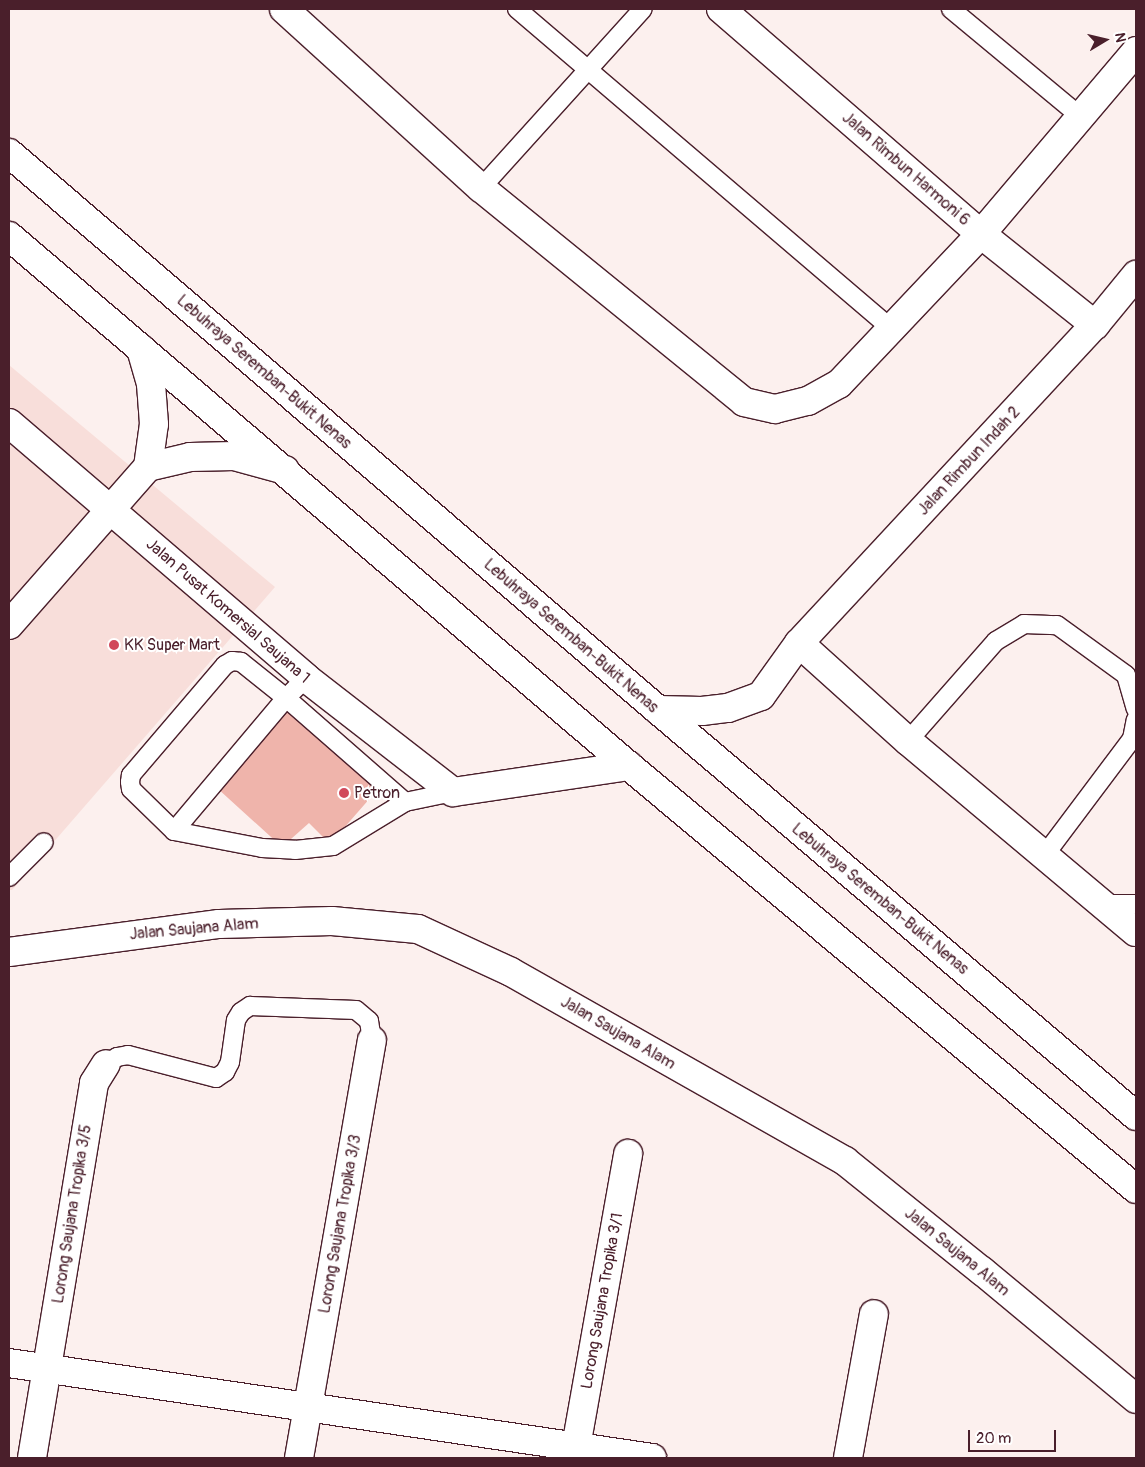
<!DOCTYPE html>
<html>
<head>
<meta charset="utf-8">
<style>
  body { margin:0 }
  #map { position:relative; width:1145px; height:1467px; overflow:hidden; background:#fcf0ee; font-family:Pangolin,sans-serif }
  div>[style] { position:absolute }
  .built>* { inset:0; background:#f8deda }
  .building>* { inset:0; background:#efb4ab }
  .roads { filter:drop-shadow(1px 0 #4a1f2b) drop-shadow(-1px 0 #4a1f2b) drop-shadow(0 1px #4a1f2b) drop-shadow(0 -1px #4a1f2b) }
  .service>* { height:18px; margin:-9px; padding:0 9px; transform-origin:9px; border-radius:9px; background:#fff }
  .minor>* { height:28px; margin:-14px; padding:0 14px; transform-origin:14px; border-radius:14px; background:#fff }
  .trunk>* { height:28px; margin:-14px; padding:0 14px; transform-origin:14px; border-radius:14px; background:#fff }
  .dots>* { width:14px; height:14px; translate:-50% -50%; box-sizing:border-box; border:2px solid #fff; border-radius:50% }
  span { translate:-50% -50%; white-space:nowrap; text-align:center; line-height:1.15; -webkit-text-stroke:4px #fff; paint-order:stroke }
  .street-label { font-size:16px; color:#4a1f2b }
  .poi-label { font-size:16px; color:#4a1f2b }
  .left { translate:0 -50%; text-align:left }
  .frame { position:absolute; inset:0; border:10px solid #4a1f2b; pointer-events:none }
  .north { position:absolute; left:1080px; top:15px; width:50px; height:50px; -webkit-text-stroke:4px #fff; paint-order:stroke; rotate:81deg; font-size:14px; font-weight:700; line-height:20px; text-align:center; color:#4a1f2b }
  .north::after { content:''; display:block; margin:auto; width:18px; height:22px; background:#4a1f2b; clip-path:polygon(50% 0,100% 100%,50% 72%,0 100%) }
  .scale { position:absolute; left:968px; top:1430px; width:88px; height:22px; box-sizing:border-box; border:2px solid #4a1f2b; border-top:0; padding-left:6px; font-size:15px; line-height:18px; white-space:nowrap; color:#4a1f2b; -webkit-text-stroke:4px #fff; paint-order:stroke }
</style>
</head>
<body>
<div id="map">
  <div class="built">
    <div style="clip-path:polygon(9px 365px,275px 587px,12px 890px,9px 890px)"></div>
  </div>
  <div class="building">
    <div style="clip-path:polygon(290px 705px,378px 789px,330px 844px,309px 823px,282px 847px,217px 788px)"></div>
  </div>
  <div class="roads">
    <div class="service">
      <div style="left:517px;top:9px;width:492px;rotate:40.5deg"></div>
      <div style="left:951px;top:9px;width:168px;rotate:39.7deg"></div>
      <div style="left:481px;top:188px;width:241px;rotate:-47.9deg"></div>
      <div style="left:908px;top:741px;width:133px;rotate:-48.7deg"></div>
      <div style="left:996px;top:641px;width:33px;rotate:-31deg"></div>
      <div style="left:1024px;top:624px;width:33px;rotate:2deg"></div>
      <div style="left:1057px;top:625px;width:85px;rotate:35.9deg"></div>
      <div style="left:1126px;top:675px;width:35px;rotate:74deg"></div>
      <div style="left:405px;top:802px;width:158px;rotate:-138.8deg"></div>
      <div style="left:286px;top:698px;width:58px;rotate:-141.3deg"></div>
      <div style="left:241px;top:662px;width:9px;rotate:-174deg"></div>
      <div style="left:232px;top:661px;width:8px;rotate:150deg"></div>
      <div style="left:225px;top:665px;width:145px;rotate:130.5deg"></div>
      <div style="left:131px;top:775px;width:7px;rotate:98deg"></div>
      <div style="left:130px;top:782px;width:7px;rotate:82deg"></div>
      <div style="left:131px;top:789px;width:60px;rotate:44.3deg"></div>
      <div style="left:174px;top:831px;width:90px;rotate:10.9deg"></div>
      <div style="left:262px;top:848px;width:33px;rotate:3deg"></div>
      <div style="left:295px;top:850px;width:38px;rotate:-6deg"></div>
      <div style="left:333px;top:846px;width:84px;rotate:-31.4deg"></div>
      <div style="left:405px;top:802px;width:49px;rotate:-11.8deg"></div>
      <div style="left:174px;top:831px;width:174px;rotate:-49.9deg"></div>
      <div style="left:286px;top:698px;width:28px;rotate:-45deg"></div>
      <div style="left:1044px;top:856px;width:146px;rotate:-53.1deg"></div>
      <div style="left:1132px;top:739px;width:20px;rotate:-79deg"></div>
      <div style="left:9px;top:877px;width:49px;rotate:-45deg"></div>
      <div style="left:1102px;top:904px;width:34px"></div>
      <div style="left:106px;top:1064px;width:13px;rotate:-32deg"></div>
      <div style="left:117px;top:1057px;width:11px;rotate:-10deg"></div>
      <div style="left:128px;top:1055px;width:91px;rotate:14.6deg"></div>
      <div style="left:216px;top:1078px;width:11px;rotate:-34deg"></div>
      <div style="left:225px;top:1072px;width:11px;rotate:-63deg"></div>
      <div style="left:230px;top:1062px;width:42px;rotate:-81.9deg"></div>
      <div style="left:236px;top:1020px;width:9px;rotate:-58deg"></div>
      <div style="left:241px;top:1012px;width:11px;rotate:-34deg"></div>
      <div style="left:250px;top:1006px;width:106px;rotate:2.2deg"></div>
      <div style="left:356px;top:1010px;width:17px;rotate:40deg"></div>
      <div style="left:369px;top:1021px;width:19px;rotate:81deg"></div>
    </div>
    <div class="minor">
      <div style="left:284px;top:9px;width:266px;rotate:42.3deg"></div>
      <div style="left:481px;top:188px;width:339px;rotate:39.1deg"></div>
      <div style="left:744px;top:402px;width:32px;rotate:13deg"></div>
      <div style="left:775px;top:409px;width:34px;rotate:-14deg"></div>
      <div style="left:808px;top:401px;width:35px;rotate:-29deg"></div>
      <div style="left:839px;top:384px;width:207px;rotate:-46.6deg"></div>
      <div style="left:981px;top:234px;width:240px;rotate:-49.7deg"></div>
      <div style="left:721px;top:9px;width:344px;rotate:40.9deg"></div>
      <div style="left:981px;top:234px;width:146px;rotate:38.6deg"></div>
      <div style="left:9px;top:423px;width:391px;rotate:40.6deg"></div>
      <div style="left:306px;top:678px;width:186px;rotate:37.8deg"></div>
      <div style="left:453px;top:792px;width:178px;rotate:-8.4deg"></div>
      <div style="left:148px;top:467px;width:43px;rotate:-13.4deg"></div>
      <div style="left:190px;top:457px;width:44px;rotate:-1.3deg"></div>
      <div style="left:234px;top:456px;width:53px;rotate:15.4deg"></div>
      <div style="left:9px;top:625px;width:210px;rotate:-48.7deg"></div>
      <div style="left:148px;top:467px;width:43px;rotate:-82.1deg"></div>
      <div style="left:154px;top:424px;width:40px;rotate:-94.3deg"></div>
      <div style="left:151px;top:384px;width:37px;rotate:-106deg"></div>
      <div style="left:799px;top:643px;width:147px;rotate:42deg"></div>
      <div style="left:908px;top:741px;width:297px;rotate:40deg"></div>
      <div style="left:658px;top:710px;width:44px;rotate:1.3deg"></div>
      <div style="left:702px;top:711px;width:26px;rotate:-7deg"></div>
      <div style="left:728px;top:708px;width:35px;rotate:-20deg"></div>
      <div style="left:761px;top:696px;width:65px;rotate:-54.4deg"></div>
      <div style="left:799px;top:643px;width:434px;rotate:-47.1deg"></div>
      <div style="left:1095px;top:325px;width:65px;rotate:-50.6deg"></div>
      <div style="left:9px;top:952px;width:212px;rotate:-7.6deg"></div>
      <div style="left:219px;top:924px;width:113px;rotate:-1.5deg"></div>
      <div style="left:332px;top:921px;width:86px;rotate:5.3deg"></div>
      <div style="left:418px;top:929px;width:102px;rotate:24.8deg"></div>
      <div style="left:511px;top:972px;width:384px;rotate:29.5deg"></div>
      <div style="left:845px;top:1161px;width:176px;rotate:38.8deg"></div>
      <div style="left:982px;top:1271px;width:200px;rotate:39.7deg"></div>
      <div style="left:9px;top:1363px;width:650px;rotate:8.4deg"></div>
      <div style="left:32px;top:1458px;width:380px;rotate:-80.6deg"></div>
      <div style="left:94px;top:1083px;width:22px;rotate:-58deg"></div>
      <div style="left:299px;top:1458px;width:424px;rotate:-80.1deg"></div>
      <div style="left:574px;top:1458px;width:309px;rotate:-79.9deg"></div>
      <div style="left:848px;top:1458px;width:146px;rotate:-79.8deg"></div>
    </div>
    <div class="trunk">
      <div style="left:9px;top:153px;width:855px;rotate:40.64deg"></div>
      <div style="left:658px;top:710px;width:627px;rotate:40.34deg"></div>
      <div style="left:9px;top:236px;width:816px;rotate:40.53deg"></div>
      <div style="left:629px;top:766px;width:660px;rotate:39.84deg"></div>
    </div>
  </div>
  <div class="dots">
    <div style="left:114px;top:645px;background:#d1495b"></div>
    <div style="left:344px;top:793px;background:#d1495b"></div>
  </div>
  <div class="street-label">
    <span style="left:906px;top:169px;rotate:41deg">Jalan Rimbun Harmoni 6</span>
    <span style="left:264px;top:372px;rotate:41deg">Lebuhraya Seremban-Bukit Nenas</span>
    <span style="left:969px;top:461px;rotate:-47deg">Jalan Rimbun Indah 2</span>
    <span style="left:228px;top:611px;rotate:41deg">Jalan Pusat Komersial Saujana 1</span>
    <span style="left:571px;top:636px;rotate:41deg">Lebuhraya Seremban-Bukit Nenas</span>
    <span style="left:880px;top:899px;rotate:40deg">Lebuhraya Seremban-Bukit Nenas</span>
    <span style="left:194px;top:929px;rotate:-5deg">Jalan Saujana Alam</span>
    <span style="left:618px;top:1033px;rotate:30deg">Jalan Saujana Alam</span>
    <span style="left:72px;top:1214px;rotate:-81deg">Lorong Saujana Tropika 3/5</span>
    <span style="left:340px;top:1224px;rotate:-80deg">Lorong Saujana Tropika 3/3</span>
    <span style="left:957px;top:1252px;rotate:39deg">Jalan Saujana Alam</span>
    <span style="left:602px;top:1301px;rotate:-80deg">Lorong Saujana Tropika 3/1</span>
  </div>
  <div class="poi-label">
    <span class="left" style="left:124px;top:645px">KK Super Mart</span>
    <span class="left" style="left:354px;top:793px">Petron</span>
  </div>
  <div class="frame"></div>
  <div class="north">N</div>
  <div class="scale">20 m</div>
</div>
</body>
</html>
